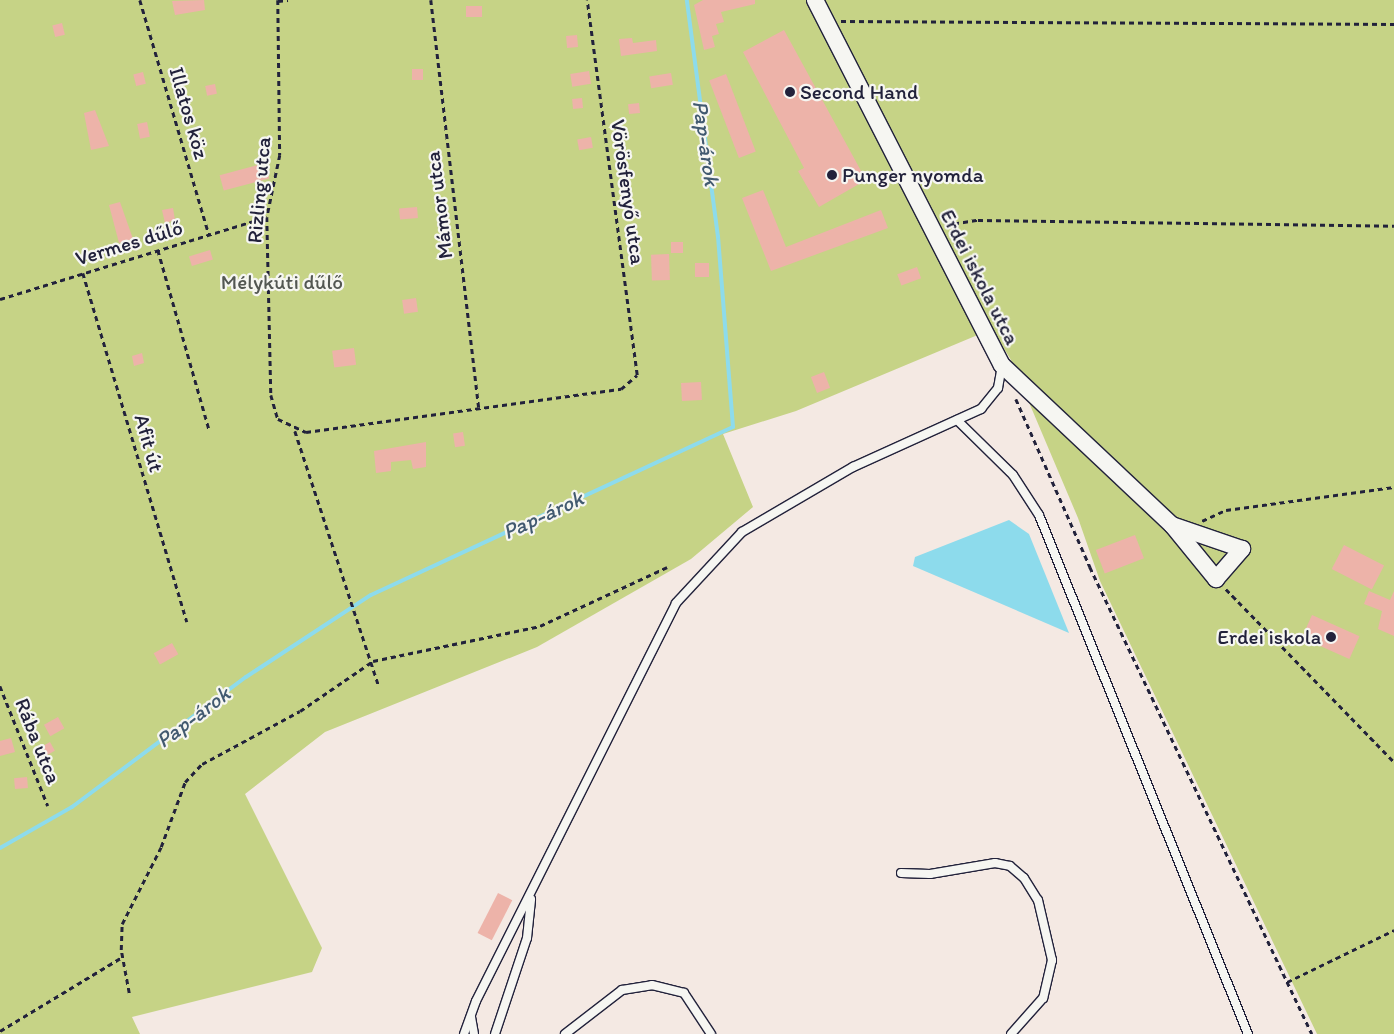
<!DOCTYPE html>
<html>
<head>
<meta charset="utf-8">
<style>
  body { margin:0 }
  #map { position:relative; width:1394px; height:1034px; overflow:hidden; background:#f4e9e3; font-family:Itim,sans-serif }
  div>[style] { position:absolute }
  .green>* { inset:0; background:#c6d386 }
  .water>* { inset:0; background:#8ddbec }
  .stream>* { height:4px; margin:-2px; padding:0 2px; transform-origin:2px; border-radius:2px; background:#8ddbec }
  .building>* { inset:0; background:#edb3a9; transform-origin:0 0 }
  .path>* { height:2.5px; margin-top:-1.25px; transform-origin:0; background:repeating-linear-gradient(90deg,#22223b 0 5px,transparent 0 9px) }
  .roads { filter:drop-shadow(1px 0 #22223b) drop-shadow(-1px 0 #22223b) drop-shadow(0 1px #22223b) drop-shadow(0 -1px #22223b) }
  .service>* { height:8px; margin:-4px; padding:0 4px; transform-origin:4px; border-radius:4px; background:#f6f6f2 }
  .minor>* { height:16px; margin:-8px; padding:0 8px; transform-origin:8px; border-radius:8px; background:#f6f6f2 }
  .dots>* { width:14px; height:14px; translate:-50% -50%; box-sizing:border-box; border:2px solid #f6f6f2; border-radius:50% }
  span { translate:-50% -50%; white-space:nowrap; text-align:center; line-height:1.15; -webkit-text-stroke:4.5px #f6f6f2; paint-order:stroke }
  .poi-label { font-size:21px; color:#22223b }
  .left { translate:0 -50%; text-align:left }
  .right { translate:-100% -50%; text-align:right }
  .street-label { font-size:21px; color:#22223b }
  .park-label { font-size:21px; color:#535752 }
  .water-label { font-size:22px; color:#425a70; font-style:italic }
</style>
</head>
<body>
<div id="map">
  <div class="green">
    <div style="clip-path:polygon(0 0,1394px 0,1394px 1034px,1317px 1034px,1100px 581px,1078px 518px,1011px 360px,992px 329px,796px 411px,723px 434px,753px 507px,691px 559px,537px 647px,325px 732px,245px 794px,322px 948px,312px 972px,132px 1017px,140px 1034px,0 1034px)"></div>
  </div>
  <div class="water">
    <div style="clip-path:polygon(1009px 520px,1029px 534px,1069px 633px,913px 566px,915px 557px)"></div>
  </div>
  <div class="stream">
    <div style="left:0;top:848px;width:83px;rotate:-29.7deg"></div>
    <div style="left:72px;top:807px;width:217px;rotate:-36.8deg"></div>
    <div style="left:246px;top:677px;width:149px;rotate:-33.3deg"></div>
    <div style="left:371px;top:595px;width:399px;rotate:-24.9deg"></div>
    <div style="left:733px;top:427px;width:191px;rotate:-94.5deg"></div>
    <div style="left:718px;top:237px;width:239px;rotate:-97.5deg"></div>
  </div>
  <div class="building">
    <div style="clip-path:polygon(204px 0,205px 10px,175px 15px,172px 1px)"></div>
    <div style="clip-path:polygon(703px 0,755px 0,755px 4px,721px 12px,724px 22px,716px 24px,719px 34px,712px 36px,715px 47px,704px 50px,694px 5px)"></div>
    <div style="left:482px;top:6px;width:11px;height:16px;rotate:90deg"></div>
    <div style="left:62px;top:23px;width:12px;height:10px;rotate:76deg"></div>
    <div style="clip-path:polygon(784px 30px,866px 180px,819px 207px,798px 171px,804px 168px,743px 52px)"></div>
    <div style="left:577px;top:35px;width:12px;height:11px;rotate:85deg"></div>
    <div style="clip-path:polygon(632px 38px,633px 43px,656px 40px,657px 51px,621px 56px,619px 39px)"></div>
    <div style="left:412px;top:69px;width:11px;height:11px"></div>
    <div style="left:589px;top:71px;width:13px;height:19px;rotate:81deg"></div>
    <div style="left:143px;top:72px;width:12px;height:10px;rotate:76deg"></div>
    <div style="left:671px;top:73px;width:12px;height:22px;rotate:81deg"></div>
    <div style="left:726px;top:74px;width:83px;height:18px;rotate:69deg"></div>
    <div style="left:215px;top:84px;width:10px;height:10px;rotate:79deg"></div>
    <div style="left:582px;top:98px;width:10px;height:10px;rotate:84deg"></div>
    <div style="left:639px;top:103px;width:10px;height:11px;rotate:84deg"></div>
    <div style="clip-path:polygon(95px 110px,109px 146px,91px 150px,84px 113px)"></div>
    <div style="left:147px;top:122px;width:15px;height:10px;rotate:79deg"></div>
    <div style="left:591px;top:137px;width:11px;height:14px;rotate:80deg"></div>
    <div style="left:265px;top:163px;width:16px;height:47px;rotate:75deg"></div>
    <div style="clip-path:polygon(763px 190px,786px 247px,881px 210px,888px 228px,771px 271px,742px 198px)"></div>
    <div style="clip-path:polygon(120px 202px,133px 239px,119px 243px,109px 205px)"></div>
    <div style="left:417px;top:207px;width:11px;height:18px;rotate:85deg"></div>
    <div style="clip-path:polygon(173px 208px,175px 220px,165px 223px,162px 210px)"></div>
    <div style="left:683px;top:242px;width:11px;height:12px;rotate:90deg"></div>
    <div style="left:210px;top:250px;width:10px;height:22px;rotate:73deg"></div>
    <div style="left:669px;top:254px;width:26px;height:18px;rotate:88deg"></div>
    <div style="left:695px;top:263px;width:14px;height:14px"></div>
    <div style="left:917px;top:267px;width:12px;height:21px;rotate:70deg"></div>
    <div style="left:416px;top:298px;width:14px;height:14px;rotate:82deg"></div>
    <div style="left:354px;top:348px;width:17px;height:22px;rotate:83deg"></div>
    <div style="clip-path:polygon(142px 353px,144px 363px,134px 366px,132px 356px)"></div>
    <div style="left:824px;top:372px;width:17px;height:14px;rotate:69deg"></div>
    <div style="left:701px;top:382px;width:18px;height:20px;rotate:87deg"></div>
    <div style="left:463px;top:432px;width:14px;height:10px;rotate:82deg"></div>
    <div style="clip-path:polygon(426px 442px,426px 467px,413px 469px,411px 460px,391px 462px,391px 471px,376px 473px,374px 451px)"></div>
    <div style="left:1135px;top:535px;width:25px;height:42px;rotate:69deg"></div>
    <div style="left:1344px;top:545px;width:45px;height:27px;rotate:27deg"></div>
    <div style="clip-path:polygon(1369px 591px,1390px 600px,1394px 591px,1394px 636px,1378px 629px,1382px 611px,1364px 604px)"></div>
    <div style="left:1312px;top:615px;width:52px;height:25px;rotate:24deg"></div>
    <div style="left:172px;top:643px;width:13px;height:21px;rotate:61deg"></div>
    <div style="left:58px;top:717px;width:13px;height:16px;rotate:61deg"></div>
    <div style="clip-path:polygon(11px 738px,15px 752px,0 756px,0 741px)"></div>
    <div style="left:50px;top:742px;width:10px;height:16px;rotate:61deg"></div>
    <div style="left:27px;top:777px;width:11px;height:13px;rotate:85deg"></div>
    <div style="left:498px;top:893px;width:16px;height:45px;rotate:27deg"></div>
  </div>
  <div class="path">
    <div style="left:140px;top:0;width:245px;rotate:73.6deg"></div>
    <div style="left:278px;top:0;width:155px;rotate:89.3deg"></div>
    <div style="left:280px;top:155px;width:63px;rotate:101.8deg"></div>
    <div style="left:267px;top:217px;width:178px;rotate:88.7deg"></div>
    <div style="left:271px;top:395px;width:25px;rotate:74deg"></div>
    <div style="left:278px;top:419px;width:31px;rotate:25deg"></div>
    <div style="left:306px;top:432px;width:318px;rotate:-7.8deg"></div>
    <div style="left:621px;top:389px;width:21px;rotate:-41deg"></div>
    <div style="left:637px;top:375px;width:378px;rotate:-97.6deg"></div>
    <div style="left:431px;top:0;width:410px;rotate:83.3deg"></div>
    <div style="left:278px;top:1px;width:10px;rotate:-6deg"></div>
    <div style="left:841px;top:21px;width:553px;rotate:0.31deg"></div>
    <div style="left:945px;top:225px;width:33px;rotate:-9deg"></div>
    <div style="left:978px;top:220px;width:416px;rotate:0.8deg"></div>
    <div style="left:158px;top:250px;width:186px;rotate:74.1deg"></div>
    <div style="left:83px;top:273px;width:364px;rotate:73.4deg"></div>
    <div style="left:0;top:299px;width:279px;rotate:-17.1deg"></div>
    <div style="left:1016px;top:399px;width:184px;rotate:66.2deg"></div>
    <div style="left:1090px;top:567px;width:517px;rotate:64.57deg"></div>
    <div style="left:295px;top:431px;width:269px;rotate:71.8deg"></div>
    <div style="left:1202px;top:521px;width:26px;rotate:-25deg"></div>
    <div style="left:1226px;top:510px;width:170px;rotate:-7.8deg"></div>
    <div style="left:1226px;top:589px;width:241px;rotate:45.8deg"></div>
    <div style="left:0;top:686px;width:129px;rotate:68.2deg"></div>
    <div style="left:1287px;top:982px;width:119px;rotate:-25.9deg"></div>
    <div style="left:129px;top:993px;width:44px;rotate:-100.5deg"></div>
    <div style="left:121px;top:950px;width:26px;rotate:-88deg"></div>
    <div style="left:122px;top:924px;width:86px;rotate:-63.1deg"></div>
    <div style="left:161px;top:847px;width:69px;rotate:-69.7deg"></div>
    <div style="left:185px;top:782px;width:25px;rotate:-47deg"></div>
    <div style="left:202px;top:764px;width:111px;rotate:-28.4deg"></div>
    <div style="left:300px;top:711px;width:88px;rotate:-34.4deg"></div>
    <div style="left:373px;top:661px;width:171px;rotate:-11.8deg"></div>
    <div style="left:540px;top:626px;width:140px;rotate:-24.9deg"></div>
    <div style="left:0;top:1031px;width:143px;rotate:-31.2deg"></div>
  </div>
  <div class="roads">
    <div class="service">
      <div style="left:957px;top:420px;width:78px;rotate:44.5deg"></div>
      <div style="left:1013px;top:475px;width:48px;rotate:57deg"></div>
      <div style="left:1039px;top:515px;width:560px;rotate:68.07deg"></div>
      <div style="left:901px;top:873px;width:29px;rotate:2deg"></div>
      <div style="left:930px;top:874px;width:66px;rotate:-9.6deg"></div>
      <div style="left:995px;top:863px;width:15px;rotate:11deg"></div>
      <div style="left:1010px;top:866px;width:18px;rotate:41deg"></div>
      <div style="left:1024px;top:878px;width:26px;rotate:58deg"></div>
      <div style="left:1038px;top:900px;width:62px;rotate:76.9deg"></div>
      <div style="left:1052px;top:960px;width:39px;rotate:103deg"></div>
      <div style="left:1043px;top:998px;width:48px;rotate:131.6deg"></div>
      <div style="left:471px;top:1017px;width:17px;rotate:80deg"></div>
      <div style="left:464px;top:1034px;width:35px;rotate:-70deg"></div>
      <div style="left:476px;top:1001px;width:445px;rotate:-63.3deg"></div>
      <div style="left:676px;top:603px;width:97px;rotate:-47.1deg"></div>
      <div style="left:742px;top:532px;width:129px;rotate:-30.4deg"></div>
      <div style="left:853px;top:467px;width:141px;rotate:-24.4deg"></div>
      <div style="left:981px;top:409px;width:27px;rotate:-51deg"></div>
      <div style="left:998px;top:388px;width:23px;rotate:-80deg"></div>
      <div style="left:495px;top:1034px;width:101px;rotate:-71.6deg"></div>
      <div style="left:527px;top:938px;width:39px;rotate:-84deg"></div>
      <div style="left:565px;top:1034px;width:72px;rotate:-37.7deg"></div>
      <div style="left:622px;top:990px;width:30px;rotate:-9deg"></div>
      <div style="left:652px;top:985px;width:33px;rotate:14deg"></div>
      <div style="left:684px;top:993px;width:49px;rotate:56.6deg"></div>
    </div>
    <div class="minor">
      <div style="left:815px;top:0;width:410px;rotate:62.9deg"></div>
      <div style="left:1002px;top:365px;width:233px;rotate:43.3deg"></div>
      <div style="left:1172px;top:525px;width:70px;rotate:50.8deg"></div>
      <div style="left:1216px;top:579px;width:40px;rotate:-49deg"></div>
      <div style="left:1242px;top:549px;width:74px;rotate:-161.1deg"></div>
    </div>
  </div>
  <div class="dots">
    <div style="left:790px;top:92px;background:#22223b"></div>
    <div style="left:832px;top:175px;background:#22223b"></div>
    <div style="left:1331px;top:637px;background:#22223b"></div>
  </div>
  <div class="poi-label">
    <span class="left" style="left:800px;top:92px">Second Hand</span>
    <span class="left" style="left:842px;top:175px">Punger nyomda</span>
    <span class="right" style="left:1321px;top:637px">Erdei iskola</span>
  </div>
  <div class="street-label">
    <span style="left:189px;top:113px;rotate:74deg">Illatos köz</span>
    <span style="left:259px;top:190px;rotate:-85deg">Rizling utca</span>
    <span style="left:628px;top:192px;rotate:82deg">Vörösfenyő utca</span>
    <span style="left:439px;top:205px;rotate:-97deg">Mámor utca</span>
    <span style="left:129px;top:243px;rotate:-17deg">Vermes dűlő</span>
    <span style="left:980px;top:277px;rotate:63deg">Erdei iskola utca</span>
    <span style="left:149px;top:443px;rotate:74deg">Afit út</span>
    <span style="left:38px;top:741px;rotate:68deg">Rába utca</span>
  </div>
  <div class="park-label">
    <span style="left:282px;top:282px">Mélykúti dűlő</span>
  </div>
  <div class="water-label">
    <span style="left:706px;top:143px;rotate:82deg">Pap-árok</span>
    <span style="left:543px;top:515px;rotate:-25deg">Pap-árok</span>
    <span style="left:193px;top:717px;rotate:-37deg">Pap-árok</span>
  </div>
</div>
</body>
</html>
